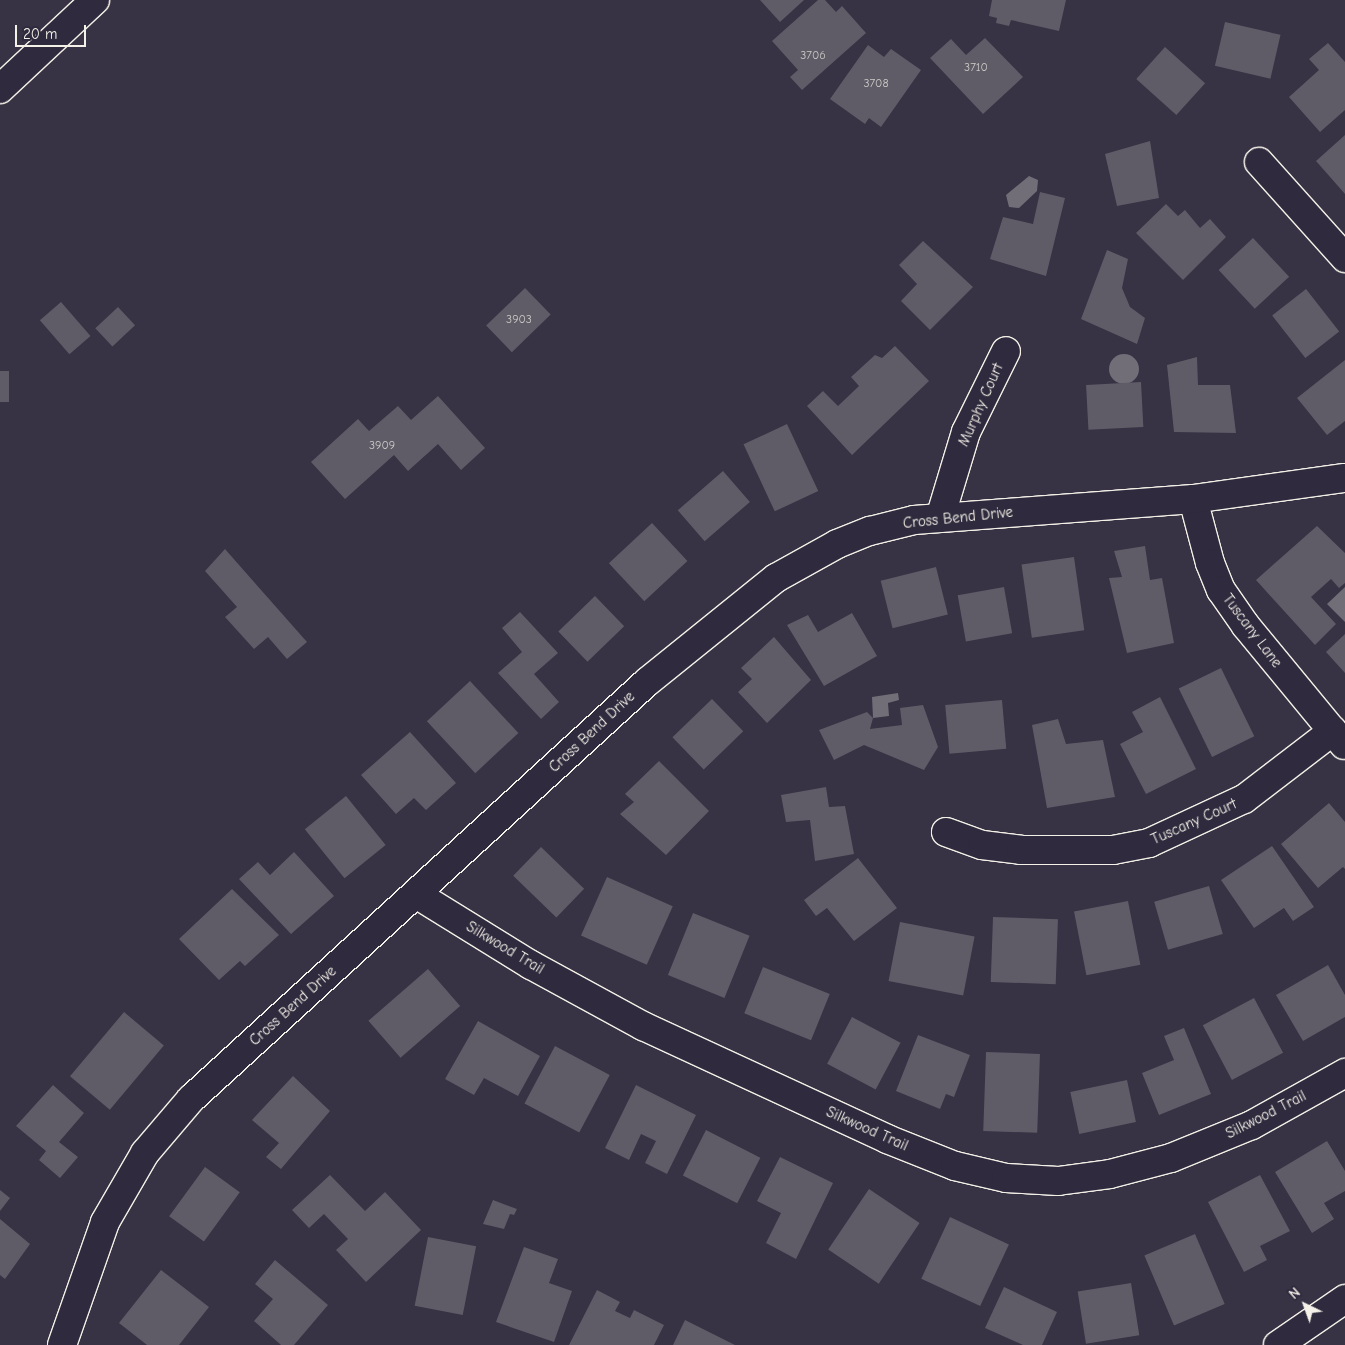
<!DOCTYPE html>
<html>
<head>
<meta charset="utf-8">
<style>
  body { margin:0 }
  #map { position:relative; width:1345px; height:1345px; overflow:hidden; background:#373244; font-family:"Comic Neue",sans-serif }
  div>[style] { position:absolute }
  .water>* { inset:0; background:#726e77 }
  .round { border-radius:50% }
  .building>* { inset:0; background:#5f5c67; transform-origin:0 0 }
  .roads { filter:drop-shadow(1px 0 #f4f1e8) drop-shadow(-1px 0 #f4f1e8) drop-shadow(0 1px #f4f1e8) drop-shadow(0 -1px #f4f1e8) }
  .street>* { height:28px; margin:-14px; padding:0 14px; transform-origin:14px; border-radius:14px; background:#2f2a3d }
  .secondary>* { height:28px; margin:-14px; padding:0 14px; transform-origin:14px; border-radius:14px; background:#2f2a3d }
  span { translate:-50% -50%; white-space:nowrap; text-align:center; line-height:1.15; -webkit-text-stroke:5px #2f2a3d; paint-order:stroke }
  .number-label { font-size:12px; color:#cfccc8 }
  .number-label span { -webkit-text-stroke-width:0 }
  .street-label { font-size:15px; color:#f4f1e8 }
  .north { position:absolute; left:1280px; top:1280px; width:50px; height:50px; -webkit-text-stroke:4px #2f2a3d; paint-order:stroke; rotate:318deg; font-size:14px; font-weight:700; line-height:20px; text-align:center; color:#f4f1e8 }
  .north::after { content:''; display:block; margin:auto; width:18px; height:22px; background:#f4f1e8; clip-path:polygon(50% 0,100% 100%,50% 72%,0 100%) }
  .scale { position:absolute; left:15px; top:25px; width:71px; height:22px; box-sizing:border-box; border:2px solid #f4f1e8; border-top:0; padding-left:6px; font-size:15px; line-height:18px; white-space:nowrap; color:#f4f1e8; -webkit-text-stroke:4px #2f2a3d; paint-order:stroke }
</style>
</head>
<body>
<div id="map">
  <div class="water">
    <div style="clip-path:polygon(1029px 176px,1038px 180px,1037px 191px,1019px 208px,1009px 207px,1006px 195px)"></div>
    <div class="round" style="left:1109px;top:354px;width:30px;height:30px"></div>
    <div style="clip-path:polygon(1345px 587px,1345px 622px,1327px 604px)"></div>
    <div style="clip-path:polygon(898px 693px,899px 700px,888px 703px,889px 716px,873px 718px,872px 697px)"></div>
  </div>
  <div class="building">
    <div style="clip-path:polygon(760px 0,804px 0,780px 22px)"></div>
    <div style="clip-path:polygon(818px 0,825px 0,836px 12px,842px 6px,866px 33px,802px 90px,790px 77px,798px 70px,772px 41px)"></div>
    <div style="clip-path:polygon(992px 0,1066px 0,1059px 31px,1011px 20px,1009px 26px,996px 23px,997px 18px,989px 16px)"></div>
    <div style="left:1225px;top:22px;width:57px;height:45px;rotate:13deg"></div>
    <div style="clip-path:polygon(985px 38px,1023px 77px,983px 114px,930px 58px,951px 39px,966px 55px)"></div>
    <div style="clip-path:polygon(1328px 43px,1345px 62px,1345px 110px,1320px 132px,1289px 97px,1319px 70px,1309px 59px)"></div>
    <div style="clip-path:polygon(868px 45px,884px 57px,891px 49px,921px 70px,881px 127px,869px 118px,865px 124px,830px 99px)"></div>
    <div style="left:1165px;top:47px;width:54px;height:43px;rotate:42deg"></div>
    <div style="clip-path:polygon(1345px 135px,1345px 194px,1316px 161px)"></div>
    <div style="clip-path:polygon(1150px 141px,1159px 198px,1117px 206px,1105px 154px)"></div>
    <div style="clip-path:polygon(1040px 192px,1065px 198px,1046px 276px,990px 259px,1003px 217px,1033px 224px)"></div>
    <div style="clip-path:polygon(1166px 204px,1178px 216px,1185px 210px,1200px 228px,1210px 219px,1226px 237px,1183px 280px,1136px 233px)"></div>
    <div style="left:1253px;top:238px;width:53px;height:47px;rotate:47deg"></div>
    <div style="clip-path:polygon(923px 241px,973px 287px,930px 330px,901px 301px,917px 284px,899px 265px)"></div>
    <div style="clip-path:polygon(1107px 250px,1128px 259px,1122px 288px,1130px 307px,1145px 318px,1137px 344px,1081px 319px)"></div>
    <div style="left:525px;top:288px;width:37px;height:54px;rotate:46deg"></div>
    <div style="left:1306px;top:289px;width:54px;height:43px;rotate:52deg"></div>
    <div style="left:61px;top:302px;width:45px;height:28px;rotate:49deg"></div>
    <div style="left:118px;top:307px;width:25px;height:31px;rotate:47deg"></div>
    <div style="clip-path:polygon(895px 346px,929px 381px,852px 455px,807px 406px,823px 391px,838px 406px,859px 386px,851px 377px,875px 355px,882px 358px)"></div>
    <div style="clip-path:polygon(1197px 357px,1198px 385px,1230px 385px,1236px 433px,1174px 432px,1167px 365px)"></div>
    <div style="clip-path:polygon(1345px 360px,1345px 421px,1327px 435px,1297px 398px)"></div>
    <div style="left:0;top:371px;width:9px;height:31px"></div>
    <div style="left:1141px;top:382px;width:45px;height:55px;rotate:87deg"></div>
    <div style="clip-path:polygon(438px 396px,485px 448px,461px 470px,438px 444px,408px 471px,394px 455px,345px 499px,311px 462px,358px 419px,369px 431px,398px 406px,411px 420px)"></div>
    <div style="left:787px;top:424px;width:74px;height:48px;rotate:65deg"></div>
    <div style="left:723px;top:471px;width:41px;height:60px;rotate:49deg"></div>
    <div style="left:652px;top:523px;width:52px;height:59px;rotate:47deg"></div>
    <div style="clip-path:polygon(1317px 526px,1345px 553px,1345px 583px,1339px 588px,1331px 579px,1311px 597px,1336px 624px,1315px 645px,1256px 580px)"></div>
    <div style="clip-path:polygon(1145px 546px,1150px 580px,1162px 578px,1174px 643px,1127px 653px,1109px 578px,1122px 577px,1114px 551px)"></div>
    <div style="clip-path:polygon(225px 549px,307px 642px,287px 659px,268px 637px,254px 649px,225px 617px,237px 607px,205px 571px)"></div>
    <div style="left:1074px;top:557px;width:74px;height:53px;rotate:82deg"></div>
    <div style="left:936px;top:567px;width:49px;height:57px;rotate:76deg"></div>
    <div style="left:1004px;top:587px;width:47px;height:47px;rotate:80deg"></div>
    <div style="left:595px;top:596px;width:42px;height:51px;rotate:46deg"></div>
    <div style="clip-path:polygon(520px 612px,558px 653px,534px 674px,559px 702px,541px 719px,498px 673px,522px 652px,502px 628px)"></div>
    <div style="clip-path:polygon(852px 613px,877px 656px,824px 686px,787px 625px,808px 615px,818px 632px)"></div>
    <div style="clip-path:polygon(1345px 634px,1345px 673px,1326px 652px)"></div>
    <div style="clip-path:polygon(774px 637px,811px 680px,767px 723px,738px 692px,752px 679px,741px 668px)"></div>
    <div style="left:1221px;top:668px;width:76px;height:47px;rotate:64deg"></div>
    <div style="left:470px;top:681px;width:71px;height:59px;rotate:47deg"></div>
    <div style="clip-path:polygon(1160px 697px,1196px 769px,1146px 794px,1120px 744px,1143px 732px,1132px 712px)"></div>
    <div style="left:712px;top:699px;width:45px;height:55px;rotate:46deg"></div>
    <div style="left:1002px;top:700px;width:49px;height:57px;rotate:85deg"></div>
    <div style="clip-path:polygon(923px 705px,938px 747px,924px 770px,864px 745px,834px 760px,819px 730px,867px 712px,873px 718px,870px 729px,902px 725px,900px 708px)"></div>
    <div style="clip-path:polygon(1058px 719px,1066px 744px,1103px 740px,1115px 797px,1047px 808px,1032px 725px)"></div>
    <div style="clip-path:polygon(410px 732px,456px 783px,426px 810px,414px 798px,396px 814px,361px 775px)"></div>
    <div style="clip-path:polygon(659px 761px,709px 811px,666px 855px,620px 814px,634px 802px,625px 794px)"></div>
    <div style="clip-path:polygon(826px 787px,829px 807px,845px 806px,854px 854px,815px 861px,810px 820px,786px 822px,781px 795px)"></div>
    <div style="left:346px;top:796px;width:63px;height:53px;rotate:51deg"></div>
    <div style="clip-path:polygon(1329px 803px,1345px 822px,1345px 869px,1343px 867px,1318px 888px,1281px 844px)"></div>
    <div style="clip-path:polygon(1272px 846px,1314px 907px,1293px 921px,1284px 908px,1254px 928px,1221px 880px)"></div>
    <div style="left:541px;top:847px;width:60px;height:40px;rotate:44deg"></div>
    <div style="clip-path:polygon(294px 852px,334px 896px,291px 934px,239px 879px,258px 862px,270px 875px)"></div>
    <div style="clip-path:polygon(858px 858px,897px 908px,854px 941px,827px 908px,816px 916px,804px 900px)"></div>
    <div style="left:607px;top:877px;width:72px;height:64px;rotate:24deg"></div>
    <div style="left:1209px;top:886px;width:50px;height:57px;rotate:74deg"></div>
    <div style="clip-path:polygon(232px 889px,279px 935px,245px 966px,240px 961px,219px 980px,179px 939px)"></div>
    <div style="left:1128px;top:901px;width:65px;height:55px;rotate:79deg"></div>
    <div style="left:693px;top:913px;width:61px;height:67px;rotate:22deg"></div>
    <div style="left:993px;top:917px;width:65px;height:65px;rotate:2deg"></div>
    <div style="left:900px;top:922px;width:76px;height:60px;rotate:11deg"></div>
    <div style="clip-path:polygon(1328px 965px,1345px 995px,1345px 1017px,1303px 1041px,1276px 995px)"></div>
    <div style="left:763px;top:967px;width:72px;height:50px;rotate:22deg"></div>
    <div style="left:428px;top:969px;width:49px;height:79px;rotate:49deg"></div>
    <div style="left:1254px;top:998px;width:62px;height:58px;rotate:62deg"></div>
    <div style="left:124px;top:1012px;width:52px;height:84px;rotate:40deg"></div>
    <div style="left:852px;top:1017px;width:55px;height:53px;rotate:28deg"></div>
    <div style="clip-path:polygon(478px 1021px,540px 1056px,518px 1096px,484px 1078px,474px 1095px,445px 1079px)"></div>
    <div style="clip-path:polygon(1184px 1028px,1211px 1094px,1159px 1115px,1142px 1073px,1174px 1060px,1164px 1036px)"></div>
    <div style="clip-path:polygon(918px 1035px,970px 1055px,954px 1097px,946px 1094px,940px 1109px,896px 1091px)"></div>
    <div style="left:555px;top:1046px;width:62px;height:65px;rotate:28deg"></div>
    <div style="left:986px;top:1052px;width:54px;height:79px;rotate:2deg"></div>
    <div style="clip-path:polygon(293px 1076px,330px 1111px,281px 1169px,266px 1157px,279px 1143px,252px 1120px)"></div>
    <div style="left:1127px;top:1080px;width:43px;height:58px;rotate:78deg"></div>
    <div style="clip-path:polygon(53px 1085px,84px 1113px,59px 1142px,78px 1157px,60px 1178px,39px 1160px,46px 1151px,16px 1126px)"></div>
    <div style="clip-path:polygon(636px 1085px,696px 1115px,667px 1174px,645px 1163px,656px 1141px,641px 1134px,629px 1160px,605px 1148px)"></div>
    <div style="left:706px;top:1130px;width:61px;height:51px;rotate:27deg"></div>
    <div style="clip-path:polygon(1327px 1141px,1345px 1171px,1345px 1191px,1324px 1203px,1334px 1219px,1312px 1233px,1275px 1172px)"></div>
    <div style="clip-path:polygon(780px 1157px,833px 1183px,796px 1259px,766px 1243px,781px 1213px,757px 1201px)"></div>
    <div style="left:205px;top:1167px;width:43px;height:61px;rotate:36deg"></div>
    <div style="clip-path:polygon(330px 1175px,365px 1211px,385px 1192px,421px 1230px,366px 1282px,336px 1250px,348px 1239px,324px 1214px,309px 1228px,292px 1210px)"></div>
    <div style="clip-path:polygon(1260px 1175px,1290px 1231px,1260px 1246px,1267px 1260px,1244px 1272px,1208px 1202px)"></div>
    <div style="left:869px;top:1189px;width:61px;height:73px;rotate:34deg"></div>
    <div style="clip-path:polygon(0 1190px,10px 1198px,0 1211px)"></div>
    <div style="clip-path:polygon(493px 1200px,517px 1209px,514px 1215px,510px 1214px,504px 1229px,483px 1224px)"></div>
    <div style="left:950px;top:1217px;width:65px;height:68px;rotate:25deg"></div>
    <div style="clip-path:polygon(0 1219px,30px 1244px,5px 1279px,0 1275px)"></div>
    <div style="left:1195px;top:1234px;width:76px;height:55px;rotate:67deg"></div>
    <div style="left:428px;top:1237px;width:49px;height:70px;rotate:11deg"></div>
    <div style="clip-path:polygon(524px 1247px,558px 1259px,549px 1283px,572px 1291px,554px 1342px,496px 1322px)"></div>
    <div style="clip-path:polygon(275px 1260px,328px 1305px,294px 1345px,281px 1345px,254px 1321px,273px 1299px,255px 1284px)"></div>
    <div style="clip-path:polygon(161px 1270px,209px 1307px,179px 1345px,147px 1345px,119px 1323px)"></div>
    <div style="left:1131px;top:1283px;width:53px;height:54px;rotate:81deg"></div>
    <div style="clip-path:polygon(1004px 1287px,1057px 1312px,1042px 1345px,1023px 1345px,985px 1328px)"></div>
    <div style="clip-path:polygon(597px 1290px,620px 1302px,615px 1311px,630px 1318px,634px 1310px,664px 1325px,654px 1345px,569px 1345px)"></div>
    <div style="clip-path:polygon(685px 1320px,735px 1345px,673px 1345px)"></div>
  </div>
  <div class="roads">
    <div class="street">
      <div style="left:0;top:89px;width:130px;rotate:-43.1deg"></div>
      <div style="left:1259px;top:162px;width:129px;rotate:48.1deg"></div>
      <div style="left:1193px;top:499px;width:66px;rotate:75.1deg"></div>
      <div style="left:1210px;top:563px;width:29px;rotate:68deg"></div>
      <div style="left:1221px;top:590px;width:44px;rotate:55.2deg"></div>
      <div style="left:1246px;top:626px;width:154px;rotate:50.5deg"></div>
      <div style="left:940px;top:518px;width:90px;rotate:-73.2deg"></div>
      <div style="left:966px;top:432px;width:90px;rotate:-63.7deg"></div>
      <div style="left:946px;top:832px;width:38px;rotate:20deg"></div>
      <div style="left:982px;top:845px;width:39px;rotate:7deg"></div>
      <div style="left:1021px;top:850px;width:92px"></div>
      <div style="left:1113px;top:850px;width:37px;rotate:-11deg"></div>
      <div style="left:1149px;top:843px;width:105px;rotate:-24.9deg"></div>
      <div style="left:1244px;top:799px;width:112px;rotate:-37.4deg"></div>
      <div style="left:416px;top:894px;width:135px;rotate:31.7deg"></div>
      <div style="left:531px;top:965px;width:128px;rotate:28.6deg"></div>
      <div style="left:643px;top:1026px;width:269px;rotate:24.8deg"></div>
      <div style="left:887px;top:1139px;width:73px;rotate:21.7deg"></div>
      <div style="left:955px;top:1166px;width:52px;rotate:13.2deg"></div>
      <div style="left:1006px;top:1178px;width:52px;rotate:3.3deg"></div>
      <div style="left:1058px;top:1181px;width:52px;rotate:-7.7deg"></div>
      <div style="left:1110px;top:1174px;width:63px;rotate:-14.7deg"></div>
      <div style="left:1171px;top:1158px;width:87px;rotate:-22.2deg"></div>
      <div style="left:1252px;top:1125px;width:107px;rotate:-29.2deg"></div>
      <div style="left:62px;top:1345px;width:130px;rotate:-70.7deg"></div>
      <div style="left:105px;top:1222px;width:80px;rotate:-59.9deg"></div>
      <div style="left:145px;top:1153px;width:71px;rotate:-49.6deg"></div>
      <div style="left:191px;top:1099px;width:618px;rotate:-42.44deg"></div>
      <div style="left:647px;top:682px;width:166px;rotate:-38.9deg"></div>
      <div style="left:776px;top:578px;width:70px;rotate:-29.1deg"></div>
      <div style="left:837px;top:544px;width:35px;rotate:-22deg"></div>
      <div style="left:870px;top:531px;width:45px;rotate:-14deg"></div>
      <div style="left:914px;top:520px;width:280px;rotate:-4.3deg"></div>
      <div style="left:1193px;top:499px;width:153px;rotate:-7.9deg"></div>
    </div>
    <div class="secondary">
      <div style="left:1278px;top:1345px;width:81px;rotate:-34.5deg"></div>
    </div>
  </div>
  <div class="number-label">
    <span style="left:813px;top:56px">3706</span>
    <span style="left:976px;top:68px">3710</span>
    <span style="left:876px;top:84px">3708</span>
    <span style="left:519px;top:320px">3903</span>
    <span style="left:382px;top:446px">3909</span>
  </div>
  <div class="street-label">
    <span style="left:981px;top:405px;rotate:-66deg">Murphy Court</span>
    <span style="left:958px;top:518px;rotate:-6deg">Cross Bend Drive</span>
    <span style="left:1252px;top:631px;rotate:53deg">Tuscany Lane</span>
    <span style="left:592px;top:732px;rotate:-43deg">Cross Bend Drive</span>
    <span style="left:1194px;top:822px;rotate:-24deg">Tuscany Court</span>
    <span style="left:505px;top:948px;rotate:31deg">Silkwood Trail</span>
    <span style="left:293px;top:1006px;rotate:-42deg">Cross Bend Drive</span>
    <span style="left:1266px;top:1115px;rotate:-27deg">Silkwood Trail</span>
    <span style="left:867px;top:1129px;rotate:24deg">Silkwood Trail</span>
  </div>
  <div class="north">N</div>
  <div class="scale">20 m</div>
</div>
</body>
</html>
